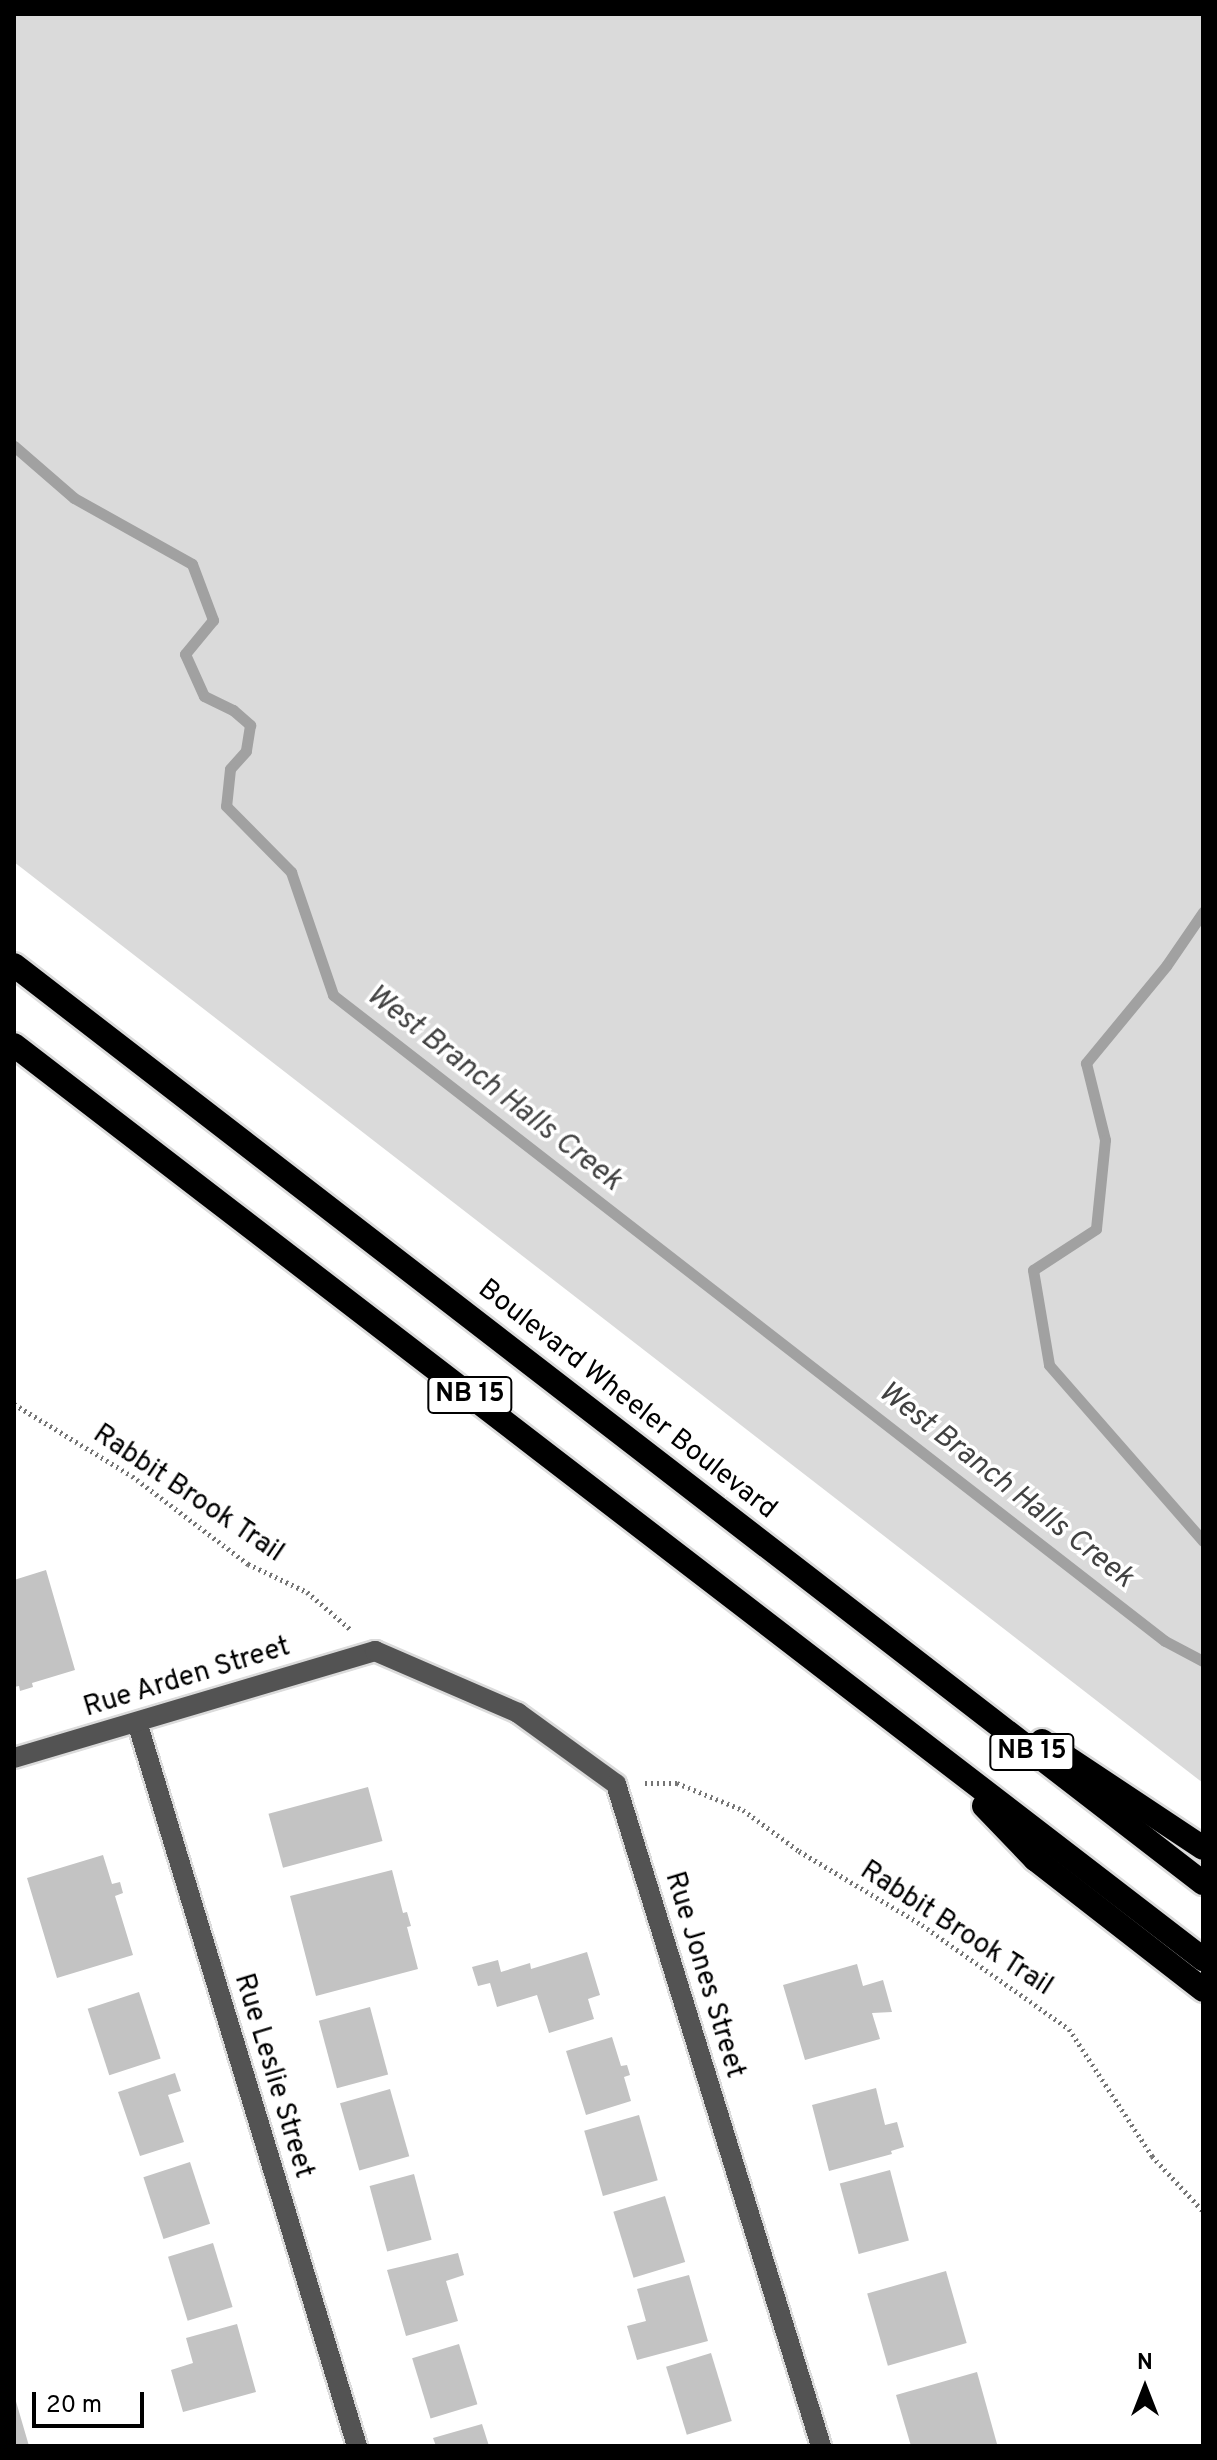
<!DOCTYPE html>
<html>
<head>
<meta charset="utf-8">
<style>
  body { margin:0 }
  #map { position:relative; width:1217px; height:2460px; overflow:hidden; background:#fff; font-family:Overpass,sans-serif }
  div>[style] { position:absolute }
  .green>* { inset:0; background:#dadada }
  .stream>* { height:11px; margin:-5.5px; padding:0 5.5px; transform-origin:5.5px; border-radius:5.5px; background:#a1a1a1 }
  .building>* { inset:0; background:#c3c3c3; transform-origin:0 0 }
  .path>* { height:5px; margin-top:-2.5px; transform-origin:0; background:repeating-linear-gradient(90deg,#757575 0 2px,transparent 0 6px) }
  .roads { filter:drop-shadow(2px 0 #dbdbdb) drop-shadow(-2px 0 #dbdbdb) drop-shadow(0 2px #dbdbdb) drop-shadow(0 -2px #dbdbdb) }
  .minor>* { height:20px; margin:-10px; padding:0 10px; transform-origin:10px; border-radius:10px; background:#535353 }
  .highway>* { height:24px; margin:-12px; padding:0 12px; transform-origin:12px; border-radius:12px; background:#000 }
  span { translate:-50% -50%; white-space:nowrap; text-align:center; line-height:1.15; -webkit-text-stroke:7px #fff; paint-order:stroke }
  .shield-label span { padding:2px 6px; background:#fff; border:2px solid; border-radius:6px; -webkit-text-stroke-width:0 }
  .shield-label { font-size:26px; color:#000; font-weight:700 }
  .street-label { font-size:28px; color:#000 }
  .water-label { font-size:30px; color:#424242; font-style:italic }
  .frame { position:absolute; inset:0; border:16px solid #000; pointer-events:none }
  .north { position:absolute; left:1105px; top:2348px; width:80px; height:80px; -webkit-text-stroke:6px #fff; paint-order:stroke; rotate:0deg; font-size:22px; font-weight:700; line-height:32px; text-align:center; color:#000 }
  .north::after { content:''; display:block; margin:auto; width:28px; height:36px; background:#000; clip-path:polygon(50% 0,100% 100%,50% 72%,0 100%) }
  .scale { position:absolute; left:32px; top:2392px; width:112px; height:36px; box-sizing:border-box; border:4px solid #000; border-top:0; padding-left:10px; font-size:24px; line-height:28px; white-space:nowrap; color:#000; -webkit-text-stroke:6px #fff; paint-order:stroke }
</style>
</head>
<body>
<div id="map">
  <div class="green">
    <div style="clip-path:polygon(14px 14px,1203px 14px,1203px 1783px,14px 862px)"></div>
  </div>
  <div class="stream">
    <div style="left:14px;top:446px;width:79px;rotate:40.9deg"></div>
    <div style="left:74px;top:498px;width:135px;rotate:29.2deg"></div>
    <div style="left:192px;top:564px;width:60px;rotate:69.4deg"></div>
    <div style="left:213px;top:620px;width:44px;rotate:129.5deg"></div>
    <div style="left:185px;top:654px;width:46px;rotate:65.7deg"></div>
    <div style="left:204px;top:696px;width:32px;rotate:26deg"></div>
    <div style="left:233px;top:710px;width:23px;rotate:41deg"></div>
    <div style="left:250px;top:725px;width:26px;rotate:99deg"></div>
    <div style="left:246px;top:751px;width:24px;rotate:132deg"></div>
    <div style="left:230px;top:769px;width:37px;rotate:96deg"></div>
    <div style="left:226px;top:806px;width:93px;rotate:45.4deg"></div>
    <div style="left:291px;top:872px;width:130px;rotate:71.1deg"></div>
    <div style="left:333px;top:995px;width:1053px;rotate:37.83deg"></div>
    <div style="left:1165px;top:1641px;width:43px;rotate:27.8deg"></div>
    <div style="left:1203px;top:912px;width:65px;rotate:124.4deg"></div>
    <div style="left:1166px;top:966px;width:126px;rotate:129.5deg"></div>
    <div style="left:1086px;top:1063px;width:79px;rotate:76.1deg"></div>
    <div style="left:1105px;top:1140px;width:89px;rotate:95.8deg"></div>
    <div style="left:1096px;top:1229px;width:75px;rotate:146.9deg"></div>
    <div style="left:1033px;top:1270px;width:96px;rotate:80.4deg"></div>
    <div style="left:1049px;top:1365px;width:234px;rotate:48.8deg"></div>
  </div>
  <div class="building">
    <div style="clip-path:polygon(46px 1570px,75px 1670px,32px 1683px,33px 1687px,20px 1691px,19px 1686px,14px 1687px,14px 1580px)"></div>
    <div style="left:368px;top:1787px;width:56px;height:103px;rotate:75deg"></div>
    <div style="clip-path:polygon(103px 1855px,112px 1884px,120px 1882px,123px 1893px,115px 1896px,133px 1955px,57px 1978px,27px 1878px)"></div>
    <div style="clip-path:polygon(392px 1870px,403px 1913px,407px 1912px,411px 1926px,407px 1927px,418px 1969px,316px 1996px,290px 1896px)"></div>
    <div style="clip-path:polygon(587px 1952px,600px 1995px,588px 1999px,594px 2019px,549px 2033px,537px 1995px,497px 2007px,490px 1983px,478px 1986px,472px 1967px,498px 1960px,501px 1972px,530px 1963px,531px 1969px)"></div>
    <div style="clip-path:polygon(857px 1964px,863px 1986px,883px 1980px,892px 2012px,872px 2013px,880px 2039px,805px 2060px,783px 1985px)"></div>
    <div style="left:139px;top:1992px;width:70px;height:54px;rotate:72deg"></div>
    <div style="left:370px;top:2007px;width:70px;height:53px;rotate:75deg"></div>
    <div style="clip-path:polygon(612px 2037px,621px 2066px,627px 2065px,630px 2075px,624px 2077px,631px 2101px,586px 2115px,566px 2051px)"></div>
    <div style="clip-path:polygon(175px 2073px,181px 2091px,168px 2095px,184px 2142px,140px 2156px,118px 2092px)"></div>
    <div style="clip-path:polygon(876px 2088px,885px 2125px,897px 2122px,904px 2147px,891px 2151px,892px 2154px,829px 2171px,812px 2105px)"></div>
    <div style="left:390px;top:2089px;width:70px;height:52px;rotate:74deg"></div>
    <div style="left:639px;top:2115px;width:68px;height:57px;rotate:74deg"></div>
    <div style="left:190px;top:2162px;width:65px;height:49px;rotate:72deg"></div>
    <div style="left:890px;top:2170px;width:73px;height:52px;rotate:75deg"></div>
    <div style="left:414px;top:2174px;width:68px;height:46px;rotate:75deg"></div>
    <div style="left:665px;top:2196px;width:69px;height:54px;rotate:73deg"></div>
    <div style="left:213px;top:2243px;width:67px;height:47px;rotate:73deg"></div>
    <div style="clip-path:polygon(458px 2253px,464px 2275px,446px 2281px,458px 2321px,406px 2336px,387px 2270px)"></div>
    <div style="left:946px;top:2271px;width:75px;height:82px;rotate:74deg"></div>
    <div style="clip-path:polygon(689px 2275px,708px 2341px,637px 2360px,627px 2326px,646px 2321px,637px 2289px)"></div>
    <div style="clip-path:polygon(237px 2324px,256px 2392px,183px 2412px,171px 2370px,193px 2363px,186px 2338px)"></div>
    <div style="left:459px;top:2344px;width:63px;height:49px;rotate:73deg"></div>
    <div style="left:711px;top:2353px;width:71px;height:47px;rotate:73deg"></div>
    <div style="clip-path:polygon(977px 2372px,997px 2444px,911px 2446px,896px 2395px)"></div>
    <div style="clip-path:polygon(14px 2398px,15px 2398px,29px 2446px,14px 2446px)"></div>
    <div style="clip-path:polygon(482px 2424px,489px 2446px,436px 2446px,433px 2438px)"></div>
  </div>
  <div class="path">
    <div style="left:14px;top:1404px;width:138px;rotate:31.4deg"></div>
    <div style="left:132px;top:1476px;width:146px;rotate:37.2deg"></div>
    <div style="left:248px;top:1564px;width:65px;rotate:25.4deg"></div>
    <div style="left:307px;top:1592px;width:57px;rotate:40.7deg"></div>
    <div style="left:645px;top:1783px;width:32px"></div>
    <div style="left:677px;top:1783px;width:71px;rotate:22.2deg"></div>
    <div style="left:743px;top:1810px;width:69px;rotate:36.2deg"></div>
    <div style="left:799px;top:1851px;width:144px;rotate:31deg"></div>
    <div style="left:922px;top:1925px;width:180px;rotate:35.3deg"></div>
    <div style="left:1069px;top:2029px;width:152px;rotate:56.8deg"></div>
    <div style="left:1152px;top:2156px;width:75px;rotate:47.2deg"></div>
  </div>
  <div class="roads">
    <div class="minor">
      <div style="left:137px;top:1722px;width:757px;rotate:73.1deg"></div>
      <div style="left:14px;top:1758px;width:377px;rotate:-16.5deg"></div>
      <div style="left:375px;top:1651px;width:156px;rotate:23.4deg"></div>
      <div style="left:518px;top:1713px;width:121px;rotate:35.9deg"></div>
      <div style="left:616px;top:1784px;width:693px;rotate:72.79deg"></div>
    </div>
    <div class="highway">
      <div style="left:14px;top:965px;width:1502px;rotate:37.67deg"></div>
      <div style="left:14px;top:1045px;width:1500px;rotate:37.55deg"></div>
      <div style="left:1042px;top:1741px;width:193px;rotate:33.6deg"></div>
      <div style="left:984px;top:1806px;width:74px;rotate:46.1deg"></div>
      <div style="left:1035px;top:1859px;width:213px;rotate:37.9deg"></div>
    </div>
  </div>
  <div class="shield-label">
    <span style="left:470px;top:1395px">NB 15</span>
    <span style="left:1032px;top:1752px">NB 15</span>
  </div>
  <div class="street-label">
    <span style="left:627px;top:1400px;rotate:38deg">Boulevard Wheeler Boulevard</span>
    <span style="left:188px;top:1494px;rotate:34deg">Rabbit Brook Trail</span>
    <span style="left:187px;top:1678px;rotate:-17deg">Rue Arden Street</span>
    <span style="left:956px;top:1929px;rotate:33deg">Rabbit Brook Trail</span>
    <span style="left:704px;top:1975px;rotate:73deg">Rue Jones Street</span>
    <span style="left:273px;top:2076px;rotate:73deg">Rue Leslie Street</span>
  </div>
  <div class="water-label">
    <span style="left:493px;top:1089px;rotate:38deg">West Branch Halls Creek</span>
    <span style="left:1005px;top:1486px;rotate:38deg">West Branch Halls Creek</span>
  </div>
  <div class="frame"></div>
  <div class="north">N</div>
  <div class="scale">20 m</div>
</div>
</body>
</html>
